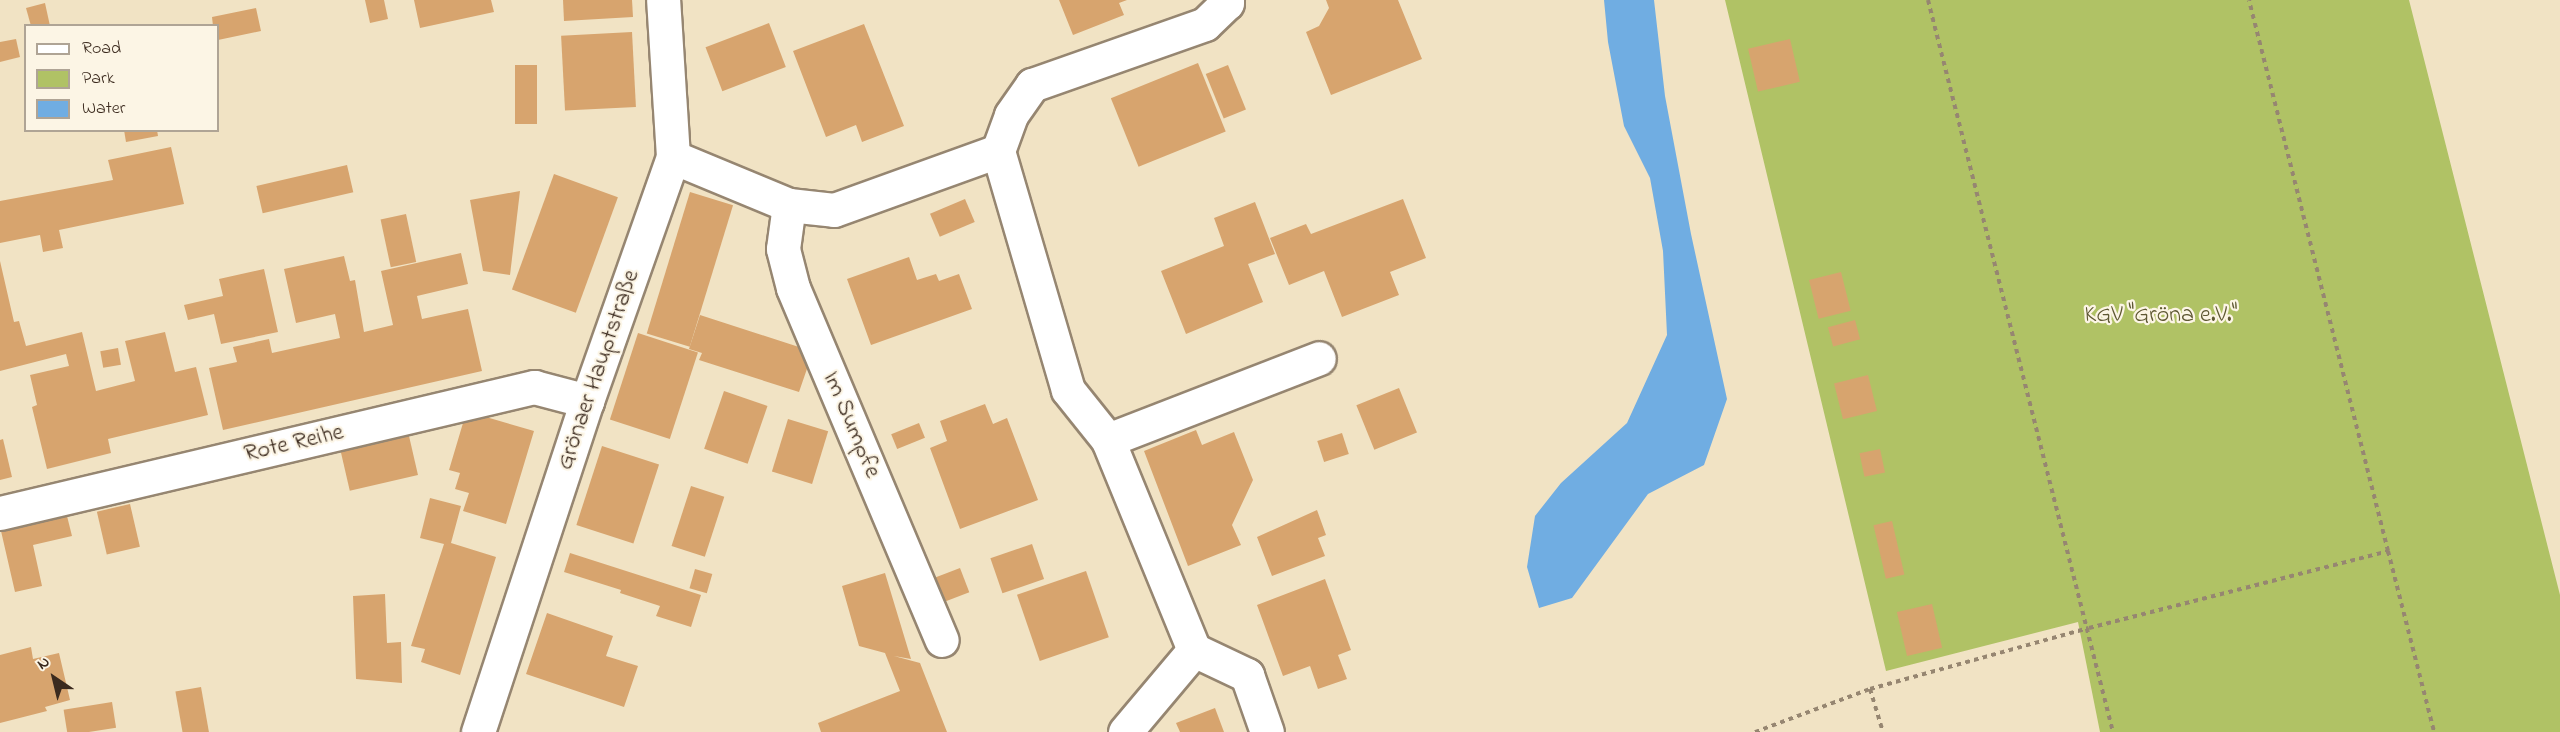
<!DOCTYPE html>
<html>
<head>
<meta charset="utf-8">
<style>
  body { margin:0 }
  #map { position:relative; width:2560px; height:732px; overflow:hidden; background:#f1e3c4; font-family:"Indie Flower",sans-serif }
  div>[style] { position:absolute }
  .green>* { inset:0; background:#b0c265 }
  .water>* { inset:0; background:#70ade2 }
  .building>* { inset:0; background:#d7a46e; transform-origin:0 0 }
  .path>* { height:4px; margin-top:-2px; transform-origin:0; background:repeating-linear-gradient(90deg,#968671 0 4.5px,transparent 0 9px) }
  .roads { filter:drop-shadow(2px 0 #968671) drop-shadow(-2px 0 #968671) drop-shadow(0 2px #968671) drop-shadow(0 -2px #968671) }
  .minor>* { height:33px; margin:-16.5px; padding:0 16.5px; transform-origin:16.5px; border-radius:16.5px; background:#fff }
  span { translate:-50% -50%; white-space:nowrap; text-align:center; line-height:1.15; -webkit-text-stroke:4.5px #fcf5e5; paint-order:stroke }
  .park-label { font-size:24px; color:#5e5833 }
  .street-label { font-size:24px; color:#3b2a1e }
  .legend { position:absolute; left:24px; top:24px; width:195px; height:108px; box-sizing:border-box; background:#fcf5e5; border:2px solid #afa495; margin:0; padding:8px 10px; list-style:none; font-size:18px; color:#3b2a1e }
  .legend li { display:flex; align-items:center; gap:12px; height:30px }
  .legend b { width:30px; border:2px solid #afa495 }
  .north { position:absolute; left:24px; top:648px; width:60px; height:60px; -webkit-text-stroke:4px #fcf5e5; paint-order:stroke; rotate:325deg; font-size:16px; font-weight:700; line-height:24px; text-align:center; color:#3b2a1e }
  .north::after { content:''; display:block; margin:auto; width:21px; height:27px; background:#3b2a1e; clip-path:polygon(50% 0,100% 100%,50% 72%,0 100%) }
</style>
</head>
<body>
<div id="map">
  <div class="green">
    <div style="clip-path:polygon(1725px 0,2409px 0,2560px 595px,2560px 732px,2100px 732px,2078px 622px,1886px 671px)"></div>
  </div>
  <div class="water">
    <div style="clip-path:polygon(1604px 0,1654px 0,1665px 96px,1691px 234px,1727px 399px,1704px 465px,1648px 494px,1572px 598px,1539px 608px,1527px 567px,1535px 516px,1561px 483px,1627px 423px,1667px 335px,1663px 251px,1650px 178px,1624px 126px,1608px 42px)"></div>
  </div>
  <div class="building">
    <div style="clip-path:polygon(365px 0,384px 0,388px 19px,370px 23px)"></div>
    <div style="clip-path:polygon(414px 0,491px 0,494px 12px,420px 28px)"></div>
    <div style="clip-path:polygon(563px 0,632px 0,633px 17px,564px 21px)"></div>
    <div style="clip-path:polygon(1059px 0,1127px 0,1119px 3px,1124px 15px,1073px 35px)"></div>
    <div style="clip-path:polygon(1326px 0,1398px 0,1422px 59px,1331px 95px,1306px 32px,1319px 26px,1329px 8px)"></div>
    <div style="clip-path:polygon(45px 3px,50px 26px,31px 26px,26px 8px)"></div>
    <div style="clip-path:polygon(256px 8px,261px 31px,218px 40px,218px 26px,213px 26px,212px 17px)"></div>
    <div style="left:769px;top:23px;width:47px;height:68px;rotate:69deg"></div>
    <div style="clip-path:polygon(864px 24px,904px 126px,862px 142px,856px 125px,826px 137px,793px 51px)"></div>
    <div style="left:632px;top:32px;width:75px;height:71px;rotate:87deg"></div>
    <div style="clip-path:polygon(16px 39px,20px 57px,0 62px,0 42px)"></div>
    <div style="left:1790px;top:39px;width:44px;height:43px;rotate:77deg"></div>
    <div style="left:1198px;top:63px;width:74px;height:94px;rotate:68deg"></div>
    <div style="left:515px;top:65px;width:22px;height:59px"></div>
    <div style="left:1228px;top:65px;width:48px;height:24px;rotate:68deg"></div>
    <div style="clip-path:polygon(124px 130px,157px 130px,158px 136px,126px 142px)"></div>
    <div style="clip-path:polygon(171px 147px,184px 204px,59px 230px,63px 248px,43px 252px,40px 235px,0 243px,0 201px,113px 180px,108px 160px)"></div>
    <div style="left:347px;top:165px;width:28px;height:93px;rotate:77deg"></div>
    <div style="left:554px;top:174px;width:68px;height:123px;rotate:20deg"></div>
    <div style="clip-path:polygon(520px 191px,510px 275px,483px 271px,470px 200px)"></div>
    <div style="left:690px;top:192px;width:45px;height:148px;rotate:17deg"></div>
    <div style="left:965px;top:199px;width:25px;height:38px;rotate:67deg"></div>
    <div style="clip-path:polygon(1403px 199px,1426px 258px,1390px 272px,1399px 295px,1342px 317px,1324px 271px,1289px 285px,1270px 238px,1306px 224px,1311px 234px)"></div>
    <div style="clip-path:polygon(1255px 202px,1275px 254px,1248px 264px,1263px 302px,1186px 334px,1161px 271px,1224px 246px,1214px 218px)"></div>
    <div style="left:406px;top:214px;width:49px;height:26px;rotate:78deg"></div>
    <div style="clip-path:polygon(461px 253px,468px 284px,417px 296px,422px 319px,468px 309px,482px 371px,223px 430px,209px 368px,237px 362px,233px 347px,269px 339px,272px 353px,340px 338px,335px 314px,296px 323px,284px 269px,344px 256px,350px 281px,355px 280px,364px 332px,393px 325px,381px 271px)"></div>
    <div style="clip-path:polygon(909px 257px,917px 280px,936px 274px,939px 281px,959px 274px,972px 309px,871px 345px,847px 279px)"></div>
    <div style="clip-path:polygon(0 261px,14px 322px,19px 321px,26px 346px,82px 332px,96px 391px,135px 381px,125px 341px,165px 332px,175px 372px,196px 367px,208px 415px,108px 439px,111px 453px,47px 469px,32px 407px,37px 405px,30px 375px,69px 366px,66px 354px,0 371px)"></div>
    <div style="clip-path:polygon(264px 269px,278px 332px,221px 344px,214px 314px,188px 320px,184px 305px,223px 296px,219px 279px)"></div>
    <div style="left:1841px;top:272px;width:40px;height:33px;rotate:76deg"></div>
    <div style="clip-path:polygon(700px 315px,802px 348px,809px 363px,799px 392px,699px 360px,702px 353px,689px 349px)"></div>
    <div style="left:1855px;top:320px;width:20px;height:28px;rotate:75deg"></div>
    <div style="left:638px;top:333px;width:63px;height:91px;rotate:18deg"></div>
    <div style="left:118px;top:348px;width:17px;height:18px;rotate:80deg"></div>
    <div style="left:1868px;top:375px;width:37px;height:35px;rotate:76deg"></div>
    <div style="left:1399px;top:388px;width:48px;height:46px;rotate:68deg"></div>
    <div style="left:724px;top:391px;width:46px;height:61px;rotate:19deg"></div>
    <div style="clip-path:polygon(985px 404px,993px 424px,1007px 418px,1038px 500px,960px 529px,930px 448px,947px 441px,940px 421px)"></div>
    <div style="clip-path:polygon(486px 417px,534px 431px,506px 524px,463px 511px,469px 493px,455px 489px,460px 473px,449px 470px,463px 423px)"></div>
    <div style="left:788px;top:419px;width:42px;height:55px;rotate:17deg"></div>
    <div style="left:919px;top:423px;width:16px;height:30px;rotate:68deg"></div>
    <div style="clip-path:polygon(1196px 430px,1202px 445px,1234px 432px,1253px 480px,1232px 525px,1241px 545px,1188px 566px,1144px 451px)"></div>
    <div style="left:1342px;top:433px;width:22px;height:26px;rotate:72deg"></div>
    <div style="left:409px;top:436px;width:40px;height:70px;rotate:77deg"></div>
    <div style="clip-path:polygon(3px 439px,12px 477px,0 480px,0 440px)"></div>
    <div style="left:602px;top:446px;width:60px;height:83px;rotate:18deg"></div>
    <div style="left:1880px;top:449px;width:24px;height:21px;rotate:78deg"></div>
    <div style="left:691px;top:486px;width:35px;height:63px;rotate:18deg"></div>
    <div style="clip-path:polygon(430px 498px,461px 506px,451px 543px,496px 557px,460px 675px,421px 662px,425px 649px,411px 646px,444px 544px,420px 538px)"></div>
    <div style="left:130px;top:504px;width:44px;height:34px;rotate:77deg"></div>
    <div style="clip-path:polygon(1317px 510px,1326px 535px,1318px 538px,1325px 556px,1272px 576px,1257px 537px)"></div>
    <div style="clip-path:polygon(67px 516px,72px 536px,33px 545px,42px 586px,15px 592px,1px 531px)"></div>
    <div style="left:1892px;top:521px;width:55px;height:19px;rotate:77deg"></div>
    <div style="left:1032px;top:544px;width:37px;height:44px;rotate:71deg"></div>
    <div style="clip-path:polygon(570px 553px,701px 595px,691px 627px,656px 616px,660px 606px,620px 593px,621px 590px,564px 572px)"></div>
    <div style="left:960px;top:568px;width:26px;height:30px;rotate:69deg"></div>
    <div style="left:695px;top:569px;width:18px;height:20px;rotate:16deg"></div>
    <div style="left:1086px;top:571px;width:70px;height:73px;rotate:71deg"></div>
    <div style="clip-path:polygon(885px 573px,911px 659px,894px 656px,920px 663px,947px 732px,821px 732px,818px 723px,900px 691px,885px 653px,859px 646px,842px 586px)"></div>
    <div style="clip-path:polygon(1325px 579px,1351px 650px,1338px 655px,1347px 679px,1318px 689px,1310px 666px,1283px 676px,1257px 605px)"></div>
    <div style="clip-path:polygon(385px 594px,387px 643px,401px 642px,402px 683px,356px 679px,353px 596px)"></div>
    <div style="left:1932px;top:604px;width:45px;height:36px;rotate:77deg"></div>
    <div style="clip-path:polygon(547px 613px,613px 636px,606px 656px,638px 666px,624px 707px,526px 674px)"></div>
    <div style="clip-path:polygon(31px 647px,33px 659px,59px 653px,70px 700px,45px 707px,47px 711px,0 723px,0 655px)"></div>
    <div style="left:201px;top:687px;width:46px;height:26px;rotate:80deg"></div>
    <div style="left:112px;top:702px;width:26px;height:49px;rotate:81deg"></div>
    <div style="clip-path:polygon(1215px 708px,1224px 732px,1180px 732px,1176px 723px)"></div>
  </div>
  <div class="path">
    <div style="left:1928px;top:0;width:755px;rotate:75.82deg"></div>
    <div style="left:2388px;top:551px;width:187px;rotate:75.7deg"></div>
    <div style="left:1870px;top:689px;width:45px;rotate:73.2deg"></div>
    <div style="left:1755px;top:732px;width:123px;rotate:-20.5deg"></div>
    <div style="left:1870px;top:689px;width:227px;rotate:-15.6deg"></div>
    <div style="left:2089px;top:628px;width:309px;rotate:-14.4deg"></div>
    <div style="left:2388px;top:551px;width:568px;rotate:-104.16deg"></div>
  </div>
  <div class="roads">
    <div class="minor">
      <div style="left:673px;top:157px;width:126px;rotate:22.5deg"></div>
      <div style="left:789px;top:205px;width:45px;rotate:6.3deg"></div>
      <div style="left:834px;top:210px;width:174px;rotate:-19.8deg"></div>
      <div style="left:789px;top:205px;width:44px;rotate:97.8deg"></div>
      <div style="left:783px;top:249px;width:40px;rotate:75.6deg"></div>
      <div style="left:793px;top:288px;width:382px;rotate:67.1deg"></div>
      <div style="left:1108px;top:440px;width:226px;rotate:-21.2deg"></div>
      <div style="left:0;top:513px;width:549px;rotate:-13.28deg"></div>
      <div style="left:534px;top:387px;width:55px;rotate:14.8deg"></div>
      <div style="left:1194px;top:650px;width:227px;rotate:-112.3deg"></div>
      <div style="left:1108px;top:440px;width:64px;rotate:-128.7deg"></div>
      <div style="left:1068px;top:390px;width:249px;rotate:-106.3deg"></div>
      <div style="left:998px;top:151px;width:38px;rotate:-70deg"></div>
      <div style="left:1011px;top:115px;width:37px;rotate:-55deg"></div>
      <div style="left:1032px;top:85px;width:183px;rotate:-19.4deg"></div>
      <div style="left:1205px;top:24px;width:30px;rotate:-44deg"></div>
      <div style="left:1227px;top:3px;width:3px;rotate:-90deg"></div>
      <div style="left:478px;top:732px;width:348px;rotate:-71.8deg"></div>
      <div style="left:587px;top:401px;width:259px;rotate:-70.6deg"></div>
      <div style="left:673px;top:157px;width:157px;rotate:-93.6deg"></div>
      <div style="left:1125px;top:732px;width:107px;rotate:-49.9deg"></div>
      <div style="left:1194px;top:650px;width:59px;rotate:25.3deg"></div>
      <div style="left:1247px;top:675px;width:60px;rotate:70.7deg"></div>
    </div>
  </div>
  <div class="park-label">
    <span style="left:2161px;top:316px">KGV "Gröna e.V."</span>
  </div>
  <div class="street-label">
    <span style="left:599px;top:370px;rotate:-71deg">Grönaer Hauptstraße</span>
    <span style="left:851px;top:425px;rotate:67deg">Im Sumpfe</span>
    <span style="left:294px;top:444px;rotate:-13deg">Rote Reihe</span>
  </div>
  <ul class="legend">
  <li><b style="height:8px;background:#fff"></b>Road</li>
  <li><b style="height:16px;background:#b0c265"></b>Park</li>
  <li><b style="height:16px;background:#70ade2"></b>Water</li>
  </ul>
  <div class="north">N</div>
</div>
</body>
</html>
